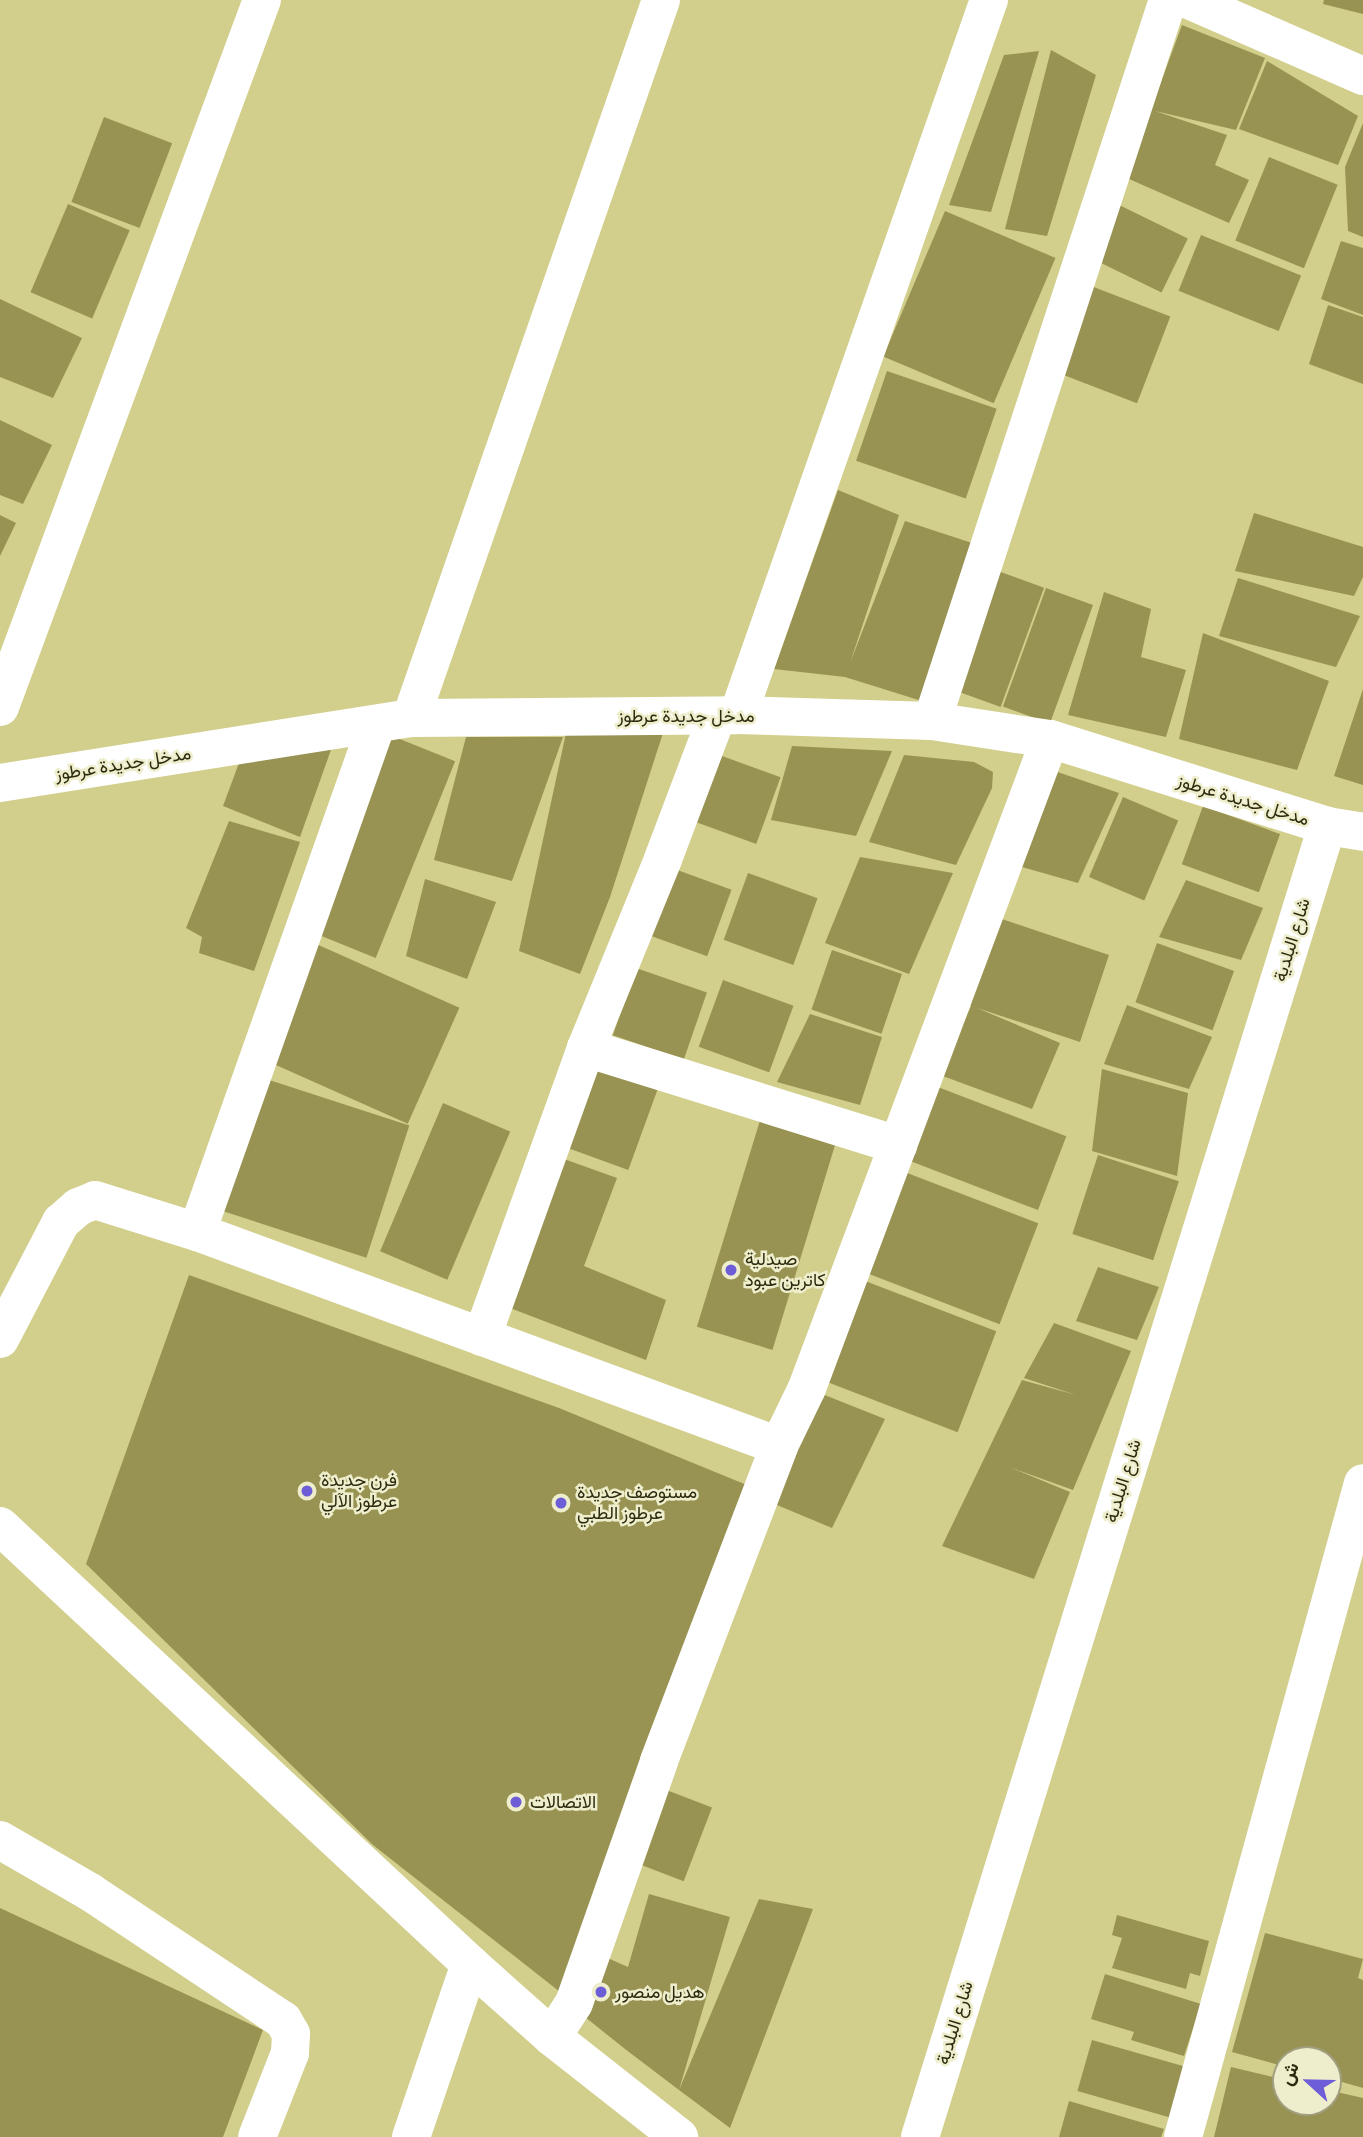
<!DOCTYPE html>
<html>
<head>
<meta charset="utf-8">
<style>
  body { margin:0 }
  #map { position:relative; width:1363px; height:2137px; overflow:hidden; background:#d2ce8b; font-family:Signika,Vazirmatn,sans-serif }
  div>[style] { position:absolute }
  .building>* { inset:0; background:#989353; transform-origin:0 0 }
  .minor>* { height:38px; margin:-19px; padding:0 19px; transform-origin:19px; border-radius:19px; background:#fff }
  .tertiary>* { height:38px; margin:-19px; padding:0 19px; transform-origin:19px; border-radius:19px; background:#fff }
  .dots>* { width:19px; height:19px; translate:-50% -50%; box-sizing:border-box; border:4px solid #eeedcc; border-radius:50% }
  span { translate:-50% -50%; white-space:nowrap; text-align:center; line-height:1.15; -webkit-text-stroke:5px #eeedcc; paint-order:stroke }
  .street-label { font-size:18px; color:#2d2b0f }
  .poi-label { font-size:18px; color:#2d2b0f }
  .left { translate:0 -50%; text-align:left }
  .north { position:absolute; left:1272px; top:2046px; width:70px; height:70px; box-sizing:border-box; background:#eeedcc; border:2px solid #a19f80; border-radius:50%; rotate:292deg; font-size:19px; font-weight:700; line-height:28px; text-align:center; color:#2d2b0f }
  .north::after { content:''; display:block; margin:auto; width:24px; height:32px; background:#6d5dd7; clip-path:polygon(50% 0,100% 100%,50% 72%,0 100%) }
</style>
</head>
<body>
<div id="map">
  <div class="building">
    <div style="clip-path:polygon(1324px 0,1363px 0,1363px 14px,1323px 4px)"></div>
    <div style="clip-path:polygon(1182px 25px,1265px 58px,1236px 130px,1155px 111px,1227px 135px,1215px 165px,1249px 180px,1229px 223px,1120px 175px,1151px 109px)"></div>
    <div style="clip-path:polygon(1051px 50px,1096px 75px,1047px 236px,1005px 229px)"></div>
    <div style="clip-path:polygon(1039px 51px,991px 212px,949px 205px,1004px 55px)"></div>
    <div style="clip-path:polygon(1267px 61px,1358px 116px,1338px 165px,1239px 129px)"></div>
    <div style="left:104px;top:117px;width:73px;height:91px;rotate:21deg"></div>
    <div style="clip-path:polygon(1363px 123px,1363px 237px,1348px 231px,1345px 167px)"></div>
    <div style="left:1269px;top:157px;width:74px;height:90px;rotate:22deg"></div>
    <div style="left:1115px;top:203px;width:81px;height:60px;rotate:26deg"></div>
    <div style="left:68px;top:204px;width:67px;height:96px;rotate:23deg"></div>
    <div style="left:945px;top:211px;width:120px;height:158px;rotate:23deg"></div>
    <div style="left:1201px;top:235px;width:108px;height:60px;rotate:22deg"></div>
    <div style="clip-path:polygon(1341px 241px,1363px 248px,1363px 315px,1321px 299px)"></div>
    <div style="left:1091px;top:286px;width:85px;height:93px;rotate:21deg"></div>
    <div style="clip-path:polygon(0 299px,82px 338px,53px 398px,0 377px)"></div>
    <div style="clip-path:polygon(1328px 305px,1363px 317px,1363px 384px,1309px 364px)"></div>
    <div style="left:887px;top:371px;width:116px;height:95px;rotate:19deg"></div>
    <div style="clip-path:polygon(0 420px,52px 445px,23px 504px,0 495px)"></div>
    <div style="clip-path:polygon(838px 490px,899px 515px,850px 663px,905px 521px,972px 543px,925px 702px,845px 677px,774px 669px)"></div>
    <div style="clip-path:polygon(1254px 513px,1363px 547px,1363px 577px,1354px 596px,1235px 571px)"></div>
    <div style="clip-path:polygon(0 515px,16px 523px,0 556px)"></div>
    <div style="left:998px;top:571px;width:49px;height:127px;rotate:20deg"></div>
    <div style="clip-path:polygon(1238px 578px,1360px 616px,1336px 667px,1219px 636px)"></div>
    <div style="left:1046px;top:588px;width:50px;height:126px;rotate:20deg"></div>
    <div style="clip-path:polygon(1104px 592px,1151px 609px,1141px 657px,1186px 670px,1166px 737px,1068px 715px)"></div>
    <div style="clip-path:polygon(1203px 633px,1329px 681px,1297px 770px,1179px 739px)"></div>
    <div style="clip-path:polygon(1363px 689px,1363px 785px,1334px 776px)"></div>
    <div style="left:380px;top:731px;width:81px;height:212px;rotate:22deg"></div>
    <div style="clip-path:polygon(566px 733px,663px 733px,610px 897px,580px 974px,519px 951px)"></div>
    <div style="clip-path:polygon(466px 737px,563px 737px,512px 881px,434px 860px)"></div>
    <div style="clip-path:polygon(792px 746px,892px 751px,856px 836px,771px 820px)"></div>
    <div style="clip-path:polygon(332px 747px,300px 837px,223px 806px,239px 763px)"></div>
    <div style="left:711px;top:752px;width:74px;height:71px;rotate:20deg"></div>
    <div style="clip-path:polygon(904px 755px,974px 762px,993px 772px,992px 788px,956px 865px,869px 842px)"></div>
    <div style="clip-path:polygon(1043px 767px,1119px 793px,1078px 883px,1012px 864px)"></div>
    <div style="left:1123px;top:797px;width:60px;height:87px;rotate:23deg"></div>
    <div style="left:1203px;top:806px;width:82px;height:62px;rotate:20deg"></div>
    <div style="clip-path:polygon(229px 821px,300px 842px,254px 971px,199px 953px,202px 937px,186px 928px)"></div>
    <div style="clip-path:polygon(860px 857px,953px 873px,909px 974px,825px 943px)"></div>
    <div style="left:661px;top:864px;width:75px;height:71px;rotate:20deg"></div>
    <div style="left:748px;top:873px;width:74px;height:71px;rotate:20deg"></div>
    <div style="clip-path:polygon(425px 879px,496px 902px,467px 979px,406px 956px)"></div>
    <div style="clip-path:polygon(1186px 880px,1263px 908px,1241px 960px,1159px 937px)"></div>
    <div style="clip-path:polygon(996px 917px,1109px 955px,1080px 1042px,977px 1008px,1060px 1043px,1032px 1109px,940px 1075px,971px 1006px,968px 1005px)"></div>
    <div style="left:305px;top:939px;width:169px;height:127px;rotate:24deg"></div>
    <div style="left:1157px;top:943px;width:82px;height:63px;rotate:20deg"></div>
    <div style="left:832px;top:950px;width:74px;height:63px;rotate:19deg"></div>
    <div style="left:636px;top:968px;width:75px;height:71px;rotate:19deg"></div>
    <div style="left:723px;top:980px;width:75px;height:71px;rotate:20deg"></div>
    <div style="clip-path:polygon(1127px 1005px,1212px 1037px,1189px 1089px,1104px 1064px)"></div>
    <div style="clip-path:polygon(810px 1014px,882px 1037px,860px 1105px,777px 1082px)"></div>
    <div style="left:592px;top:1062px;width:71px;height:89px;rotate:20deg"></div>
    <div style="clip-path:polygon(1102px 1069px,1188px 1093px,1177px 1176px,1092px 1151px)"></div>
    <div style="left:260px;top:1077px;width:157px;height:139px;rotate:18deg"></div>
    <div style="left:930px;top:1084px;width:146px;height:79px;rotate:21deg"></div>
    <div style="left:443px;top:1103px;width:73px;height:161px;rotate:23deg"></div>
    <div style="left:765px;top:1104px;width:79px;height:233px;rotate:17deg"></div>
    <div style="clip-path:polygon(550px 1154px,617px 1178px,584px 1266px,666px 1300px,646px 1360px,497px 1303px)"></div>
    <div style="left:1098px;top:1155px;width:85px;height:83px;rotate:18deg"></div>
    <div style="left:902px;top:1171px;width:146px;height:108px;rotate:21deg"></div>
    <div style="clip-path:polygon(1098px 1267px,1159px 1287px,1137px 1340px,1076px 1321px)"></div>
    <div style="clip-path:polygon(189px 1275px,559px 1408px,759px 1490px,574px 2003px,373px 1845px,86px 1564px)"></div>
    <div style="left:860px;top:1279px;width:146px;height:108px;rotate:21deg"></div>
    <div style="clip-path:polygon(1054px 1323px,1131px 1351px,1073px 1490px,1009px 1467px,1070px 1492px,1034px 1579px,942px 1546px,1022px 1380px,1076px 1395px,1024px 1378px)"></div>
    <div style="clip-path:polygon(807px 1388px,885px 1419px,832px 1528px,765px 1500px)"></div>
    <div style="left:656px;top:1786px;width:60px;height:79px;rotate:21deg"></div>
    <div style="clip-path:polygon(649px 1894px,730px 1917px,679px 2090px,759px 1899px,813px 1909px,730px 2128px,679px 2090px,625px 2049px,575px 2009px,594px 1952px,628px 1967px)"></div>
    <div style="clip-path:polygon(0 1908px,263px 2030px,223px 2137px,0 2137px)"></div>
    <div style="clip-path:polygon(1117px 1915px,1209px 1941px,1200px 1976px,1190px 1973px,1186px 1989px,1112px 1968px,1122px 1938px,1112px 1935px)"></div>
    <div style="clip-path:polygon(1265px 1933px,1363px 1959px,1358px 1978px,1363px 1980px,1363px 2088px,1328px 2078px,1328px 2060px,1286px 2060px,1286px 2067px,1232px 2052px)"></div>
    <div style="clip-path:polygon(1105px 1974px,1201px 2004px,1184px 2056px,1131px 2040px,1134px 2032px,1091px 2019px)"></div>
    <div style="left:1092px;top:2040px;width:99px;height:53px;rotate:16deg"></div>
    <div style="clip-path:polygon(1231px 2067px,1286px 2080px,1286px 2102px,1328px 2102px,1328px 2090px,1363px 2098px,1363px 2137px,1214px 2137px)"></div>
    <div style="clip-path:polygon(1069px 2101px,1164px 2129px,1161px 2137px,1059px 2137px)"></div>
  </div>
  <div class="minor">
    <div style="left:1189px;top:0;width:190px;rotate:23.6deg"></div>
    <div style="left:0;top:707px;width:754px;rotate:-69.67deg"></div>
    <div style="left:738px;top:715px;width:758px;rotate:-70.66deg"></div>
    <div style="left:411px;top:718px;width:760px;rotate:-70.8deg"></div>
    <div style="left:932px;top:721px;width:759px;rotate:-71.88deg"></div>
    <div style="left:586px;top:1048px;width:327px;rotate:17.3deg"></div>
    <div style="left:197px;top:1232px;width:537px;rotate:-70.52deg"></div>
    <div style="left:482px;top:1337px;width:307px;rotate:-70.2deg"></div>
    <div style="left:586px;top:1048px;width:204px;rotate:-67.8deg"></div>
    <div style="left:663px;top:859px;width:153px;rotate:-69.3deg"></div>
    <div style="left:0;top:1339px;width:132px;rotate:-62.5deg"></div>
    <div style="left:61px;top:1222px;width:23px;rotate:-41deg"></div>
    <div style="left:78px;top:1207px;width:18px;rotate:-22deg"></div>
    <div style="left:95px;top:1200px;width:107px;rotate:17.4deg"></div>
    <div style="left:197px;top:1232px;width:620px;rotate:20.19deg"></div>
    <div style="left:0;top:1840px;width:104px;rotate:30deg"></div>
    <div style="left:90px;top:1892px;width:232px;rotate:33.6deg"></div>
    <div style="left:283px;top:2020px;width:16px;rotate:60deg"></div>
    <div style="left:291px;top:2034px;width:19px;rotate:93deg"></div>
    <div style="left:290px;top:2053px;width:90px;rotate:111.4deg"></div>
    <div style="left:552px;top:2037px;width:40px;rotate:-57.1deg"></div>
    <div style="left:574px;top:2003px;width:256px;rotate:-70.6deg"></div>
    <div style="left:659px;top:1761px;width:337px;rotate:-69.1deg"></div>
    <div style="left:779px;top:1446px;width:64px;rotate:-64.2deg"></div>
    <div style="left:807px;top:1388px;width:693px;rotate:-69.47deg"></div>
    <div style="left:920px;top:2137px;width:1373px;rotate:-72.75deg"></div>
    <div style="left:1183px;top:2137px;width:678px;rotate:-74.61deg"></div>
  </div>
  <div class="tertiary">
    <div style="left:0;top:783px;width:416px;rotate:-9deg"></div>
    <div style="left:411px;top:718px;width:327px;rotate:-0.5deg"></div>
    <div style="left:738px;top:715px;width:194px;rotate:1.8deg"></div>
    <div style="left:932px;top:721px;width:119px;rotate:8.7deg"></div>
    <div style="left:1050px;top:739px;width:290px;rotate:17.4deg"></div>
    <div style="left:1327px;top:826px;width:36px;rotate:9deg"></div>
    <div style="left:0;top:1526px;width:642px;rotate:42.98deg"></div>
    <div style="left:470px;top:1964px;width:110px;rotate:41.7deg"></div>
    <div style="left:552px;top:2037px;width:162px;rotate:38.2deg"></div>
    <div style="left:411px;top:2137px;width:183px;rotate:-71.2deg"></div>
  </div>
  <div class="dots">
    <div style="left:731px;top:1270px;background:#6d5dd7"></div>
    <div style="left:307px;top:1491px;background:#6d5dd7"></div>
    <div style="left:561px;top:1503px;background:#6d5dd7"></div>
    <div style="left:516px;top:1802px;background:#6d5dd7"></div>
    <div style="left:601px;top:1992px;background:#6d5dd7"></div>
  </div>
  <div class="street-label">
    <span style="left:686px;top:716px">مدخل جديدة عرطوز</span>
    <span style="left:123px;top:764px;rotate:-9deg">مدخل جديدة عرطوز</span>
    <span style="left:1243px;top:800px;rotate:17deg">مدخل جديدة عرطوز</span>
    <span style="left:1292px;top:940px;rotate:-73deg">شارع البلدية</span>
    <span style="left:1123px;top:1481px;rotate:-73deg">شارع البلدية</span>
    <span style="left:955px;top:2023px;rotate:-73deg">شارع البلدية</span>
  </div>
  <div class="poi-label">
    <span class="left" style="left:745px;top:1270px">صيدلية<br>كاترين عبود</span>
    <span class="left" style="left:321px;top:1491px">فرن جديدة<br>عرطوز الآلي</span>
    <span class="left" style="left:577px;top:1503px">مستوصف جديدة<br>عرطوز الطبي</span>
    <span class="left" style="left:530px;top:1802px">الاتصالات</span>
    <span class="left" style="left:615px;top:1992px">هديل منصور</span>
  </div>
  <div class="north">ش</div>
</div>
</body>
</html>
